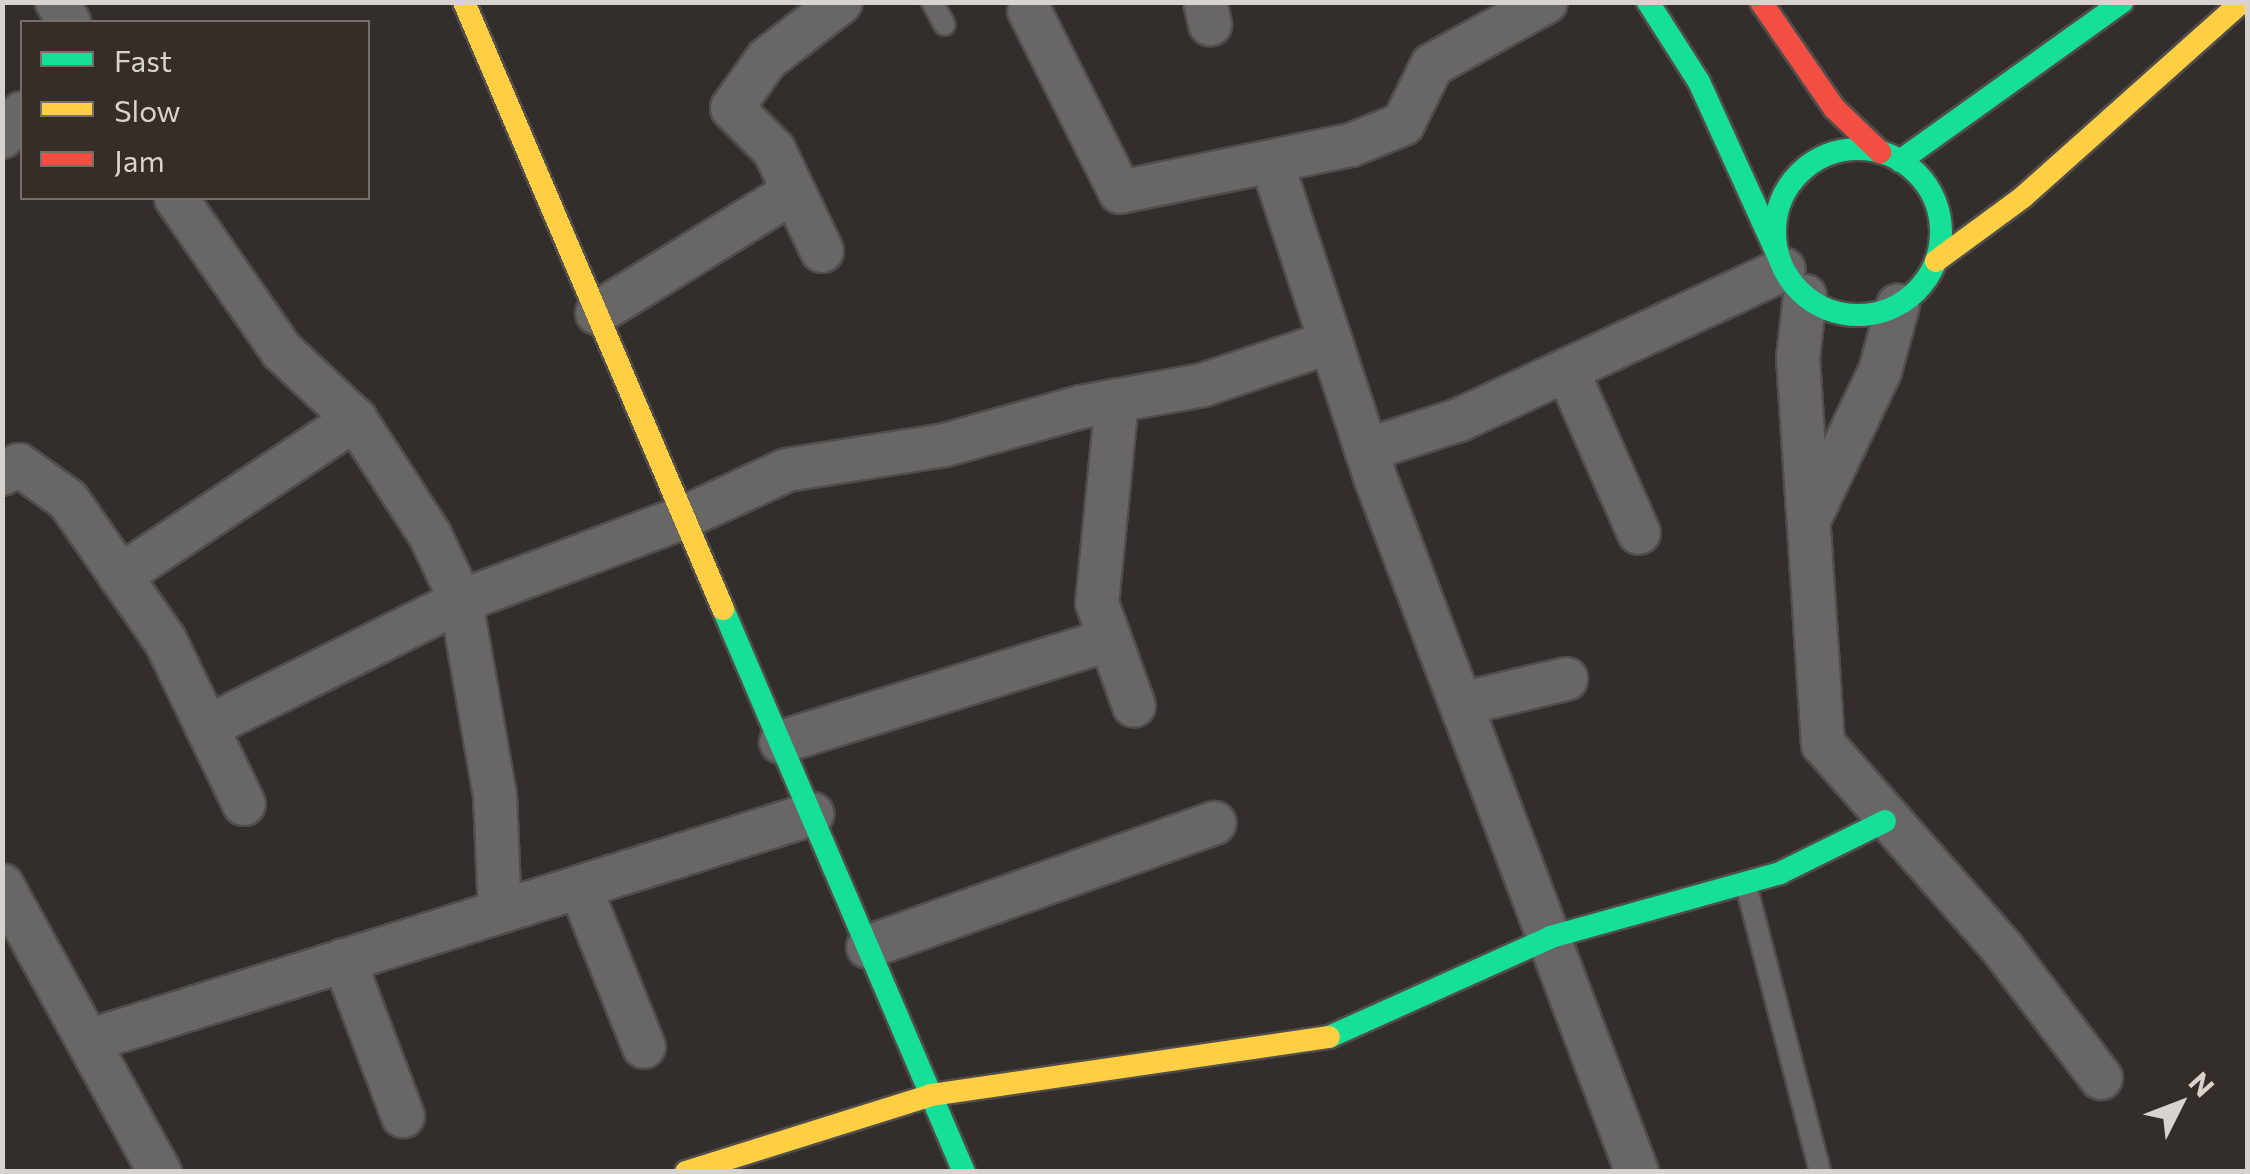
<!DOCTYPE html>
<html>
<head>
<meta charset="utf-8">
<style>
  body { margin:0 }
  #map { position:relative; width:2250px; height:1174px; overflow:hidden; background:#332e2c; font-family:Commissioner,sans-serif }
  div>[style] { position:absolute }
  .roads { filter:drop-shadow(2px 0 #504d4a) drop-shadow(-2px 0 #504d4a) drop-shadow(0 2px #504d4a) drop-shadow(0 -2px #504d4a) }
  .lane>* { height:20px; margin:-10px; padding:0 10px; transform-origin:10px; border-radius:10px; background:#696766 }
  .street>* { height:42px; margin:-21px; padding:0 21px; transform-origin:21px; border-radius:21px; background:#696766 }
  .fast>* { height:22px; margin:-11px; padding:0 11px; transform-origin:11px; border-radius:11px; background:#16e098 }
  .fast>.ring { margin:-11px; padding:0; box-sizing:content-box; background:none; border:22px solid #16e098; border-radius:50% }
  .slow>* { height:22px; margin:-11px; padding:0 11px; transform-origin:11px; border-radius:11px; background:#ffcf43 }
  .jam>* { height:22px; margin:-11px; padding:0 11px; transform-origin:11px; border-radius:11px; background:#f24e42 }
  span { translate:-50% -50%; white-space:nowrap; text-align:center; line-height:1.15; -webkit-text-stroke:10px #362d29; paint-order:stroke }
  .frame { position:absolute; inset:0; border:5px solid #d8d3cf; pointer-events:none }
  .legend { position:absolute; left:20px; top:20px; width:350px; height:180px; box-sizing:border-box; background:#362d29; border:2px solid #776f6b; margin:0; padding:12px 18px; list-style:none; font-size:30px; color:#d8d3cf }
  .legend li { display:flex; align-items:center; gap:20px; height:50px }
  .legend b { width:50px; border:2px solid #776f6b }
  .north { position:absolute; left:2130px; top:1054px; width:100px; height:100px; -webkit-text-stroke:8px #362d29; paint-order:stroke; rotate:48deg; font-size:28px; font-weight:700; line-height:40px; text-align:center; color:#d8d3cf }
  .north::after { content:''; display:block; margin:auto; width:35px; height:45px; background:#d8d3cf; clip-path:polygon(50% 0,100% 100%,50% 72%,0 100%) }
</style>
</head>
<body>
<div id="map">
  <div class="roads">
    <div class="lane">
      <div style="left:932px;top:2px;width:26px;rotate:61deg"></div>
      <div style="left:1746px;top:885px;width:296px;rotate:75.5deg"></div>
    </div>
    <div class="street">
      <div style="left:57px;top:2px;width:23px;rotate:59deg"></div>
      <div style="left:1205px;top:2px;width:23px;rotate:77deg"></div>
      <div style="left:1029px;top:10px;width:203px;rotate:63.4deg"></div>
      <div style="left:1120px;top:192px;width:236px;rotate:-11.5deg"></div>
      <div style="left:1351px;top:145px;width:56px;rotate:-22deg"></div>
      <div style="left:1403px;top:124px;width:66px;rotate:-63.8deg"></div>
      <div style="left:1432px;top:65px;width:130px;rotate:-28.9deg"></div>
      <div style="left:2px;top:137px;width:31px;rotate:-50deg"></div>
      <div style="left:1272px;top:163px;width:327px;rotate:71.8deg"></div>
      <div style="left:1374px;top:474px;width:746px;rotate:69.35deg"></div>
      <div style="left:176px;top:198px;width:186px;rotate:55.3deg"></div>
      <div style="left:282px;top:351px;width:100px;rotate:43deg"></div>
      <div style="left:355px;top:419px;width:138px;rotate:57.1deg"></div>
      <div style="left:430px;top:535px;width:73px;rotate:64.8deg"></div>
      <div style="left:461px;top:601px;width:197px;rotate:80.1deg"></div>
      <div style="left:495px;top:795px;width:117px;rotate:87.6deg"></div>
      <div style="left:822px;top:251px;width:112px;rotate:-115.4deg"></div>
      <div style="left:774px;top:150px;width:59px;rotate:-135deg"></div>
      <div style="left:732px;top:108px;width:60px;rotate:-54.5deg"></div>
      <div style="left:767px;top:59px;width:93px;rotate:-37.6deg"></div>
      <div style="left:1805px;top:296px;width:62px;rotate:96.4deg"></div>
      <div style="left:1798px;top:358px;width:387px;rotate:86.3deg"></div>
      <div style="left:1823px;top:744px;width:273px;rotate:48.7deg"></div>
      <div style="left:2003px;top:949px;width:162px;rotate:52.8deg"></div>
      <div style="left:597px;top:313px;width:228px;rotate:-31.7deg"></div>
      <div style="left:1567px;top:370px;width:178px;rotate:66.2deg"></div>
      <div style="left:1117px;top:400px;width:204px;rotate:95.6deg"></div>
      <div style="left:1097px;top:603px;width:109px;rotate:70.2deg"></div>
      <div style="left:1366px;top:450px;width:98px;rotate:-17.9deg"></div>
      <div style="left:1459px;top:420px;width:358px;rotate:-24.9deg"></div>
      <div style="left:2px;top:474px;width:19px;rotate:-28deg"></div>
      <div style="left:19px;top:465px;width:60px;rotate:35.5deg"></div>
      <div style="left:68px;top:500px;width:170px;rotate:55.3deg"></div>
      <div style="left:165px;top:640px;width:182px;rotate:64.3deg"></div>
      <div style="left:1809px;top:520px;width:165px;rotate:-64.5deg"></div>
      <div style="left:1880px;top:371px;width:68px;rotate:-74.7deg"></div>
      <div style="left:120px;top:576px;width:283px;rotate:-33.7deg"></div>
      <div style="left:1465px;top:703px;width:104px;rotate:-13.4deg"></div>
      <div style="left:207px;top:727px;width:284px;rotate:-26.4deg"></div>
      <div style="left:461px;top:601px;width:239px;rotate:-20.6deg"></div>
      <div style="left:685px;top:517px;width:112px;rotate:-24.7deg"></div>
      <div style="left:787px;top:470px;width:160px;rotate:-9deg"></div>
      <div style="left:945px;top:445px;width:141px;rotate:-15.6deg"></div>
      <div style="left:1081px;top:407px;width:124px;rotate:-10.2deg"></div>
      <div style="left:1203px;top:385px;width:135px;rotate:-18.6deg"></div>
      <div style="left:781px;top:742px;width:343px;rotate:-17.3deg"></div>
      <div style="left:2px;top:885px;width:328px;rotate:61.2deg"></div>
      <div style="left:580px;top:887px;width:172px;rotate:68.2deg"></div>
      <div style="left:868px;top:947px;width:368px;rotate:-19.7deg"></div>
      <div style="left:344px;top:960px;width:167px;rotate:69.3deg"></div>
      <div style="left:91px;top:1040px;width:756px;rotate:-17.4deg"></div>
    </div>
    <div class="fast">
      <div style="left:1648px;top:2px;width:95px;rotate:57.5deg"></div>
      <div style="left:1699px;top:82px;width:188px;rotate:65.5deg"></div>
      <div class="ring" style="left:1775px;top:149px;width:144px;height:144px"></div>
      <div style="left:1900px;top:161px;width:273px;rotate:-35.6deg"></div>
      <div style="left:723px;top:609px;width:612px;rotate:66.83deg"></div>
      <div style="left:1329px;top:1037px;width:243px;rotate:-24.2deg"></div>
      <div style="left:1551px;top:937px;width:238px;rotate:-15.6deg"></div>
      <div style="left:1780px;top:873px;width:117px;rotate:-26.3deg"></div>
    </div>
    <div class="slow">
      <div style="left:464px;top:2px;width:660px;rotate:66.89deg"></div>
      <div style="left:1936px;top:261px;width:108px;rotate:-36.3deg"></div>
      <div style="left:2023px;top:197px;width:293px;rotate:-41.7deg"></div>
      <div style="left:686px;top:1172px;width:257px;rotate:-17.4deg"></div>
      <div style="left:931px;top:1095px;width:402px;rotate:-8.3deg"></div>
    </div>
    <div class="jam">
      <div style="left:1761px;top:2px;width:129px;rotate:55.4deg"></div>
      <div style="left:1834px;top:108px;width:64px;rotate:43.7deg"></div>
    </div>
  </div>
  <div class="frame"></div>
  <ul class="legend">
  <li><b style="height:12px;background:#16e098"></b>Fast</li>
  <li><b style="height:12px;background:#ffcf43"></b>Slow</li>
  <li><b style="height:12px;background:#f24e42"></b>Jam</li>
  </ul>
  <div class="north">N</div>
</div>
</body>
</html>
